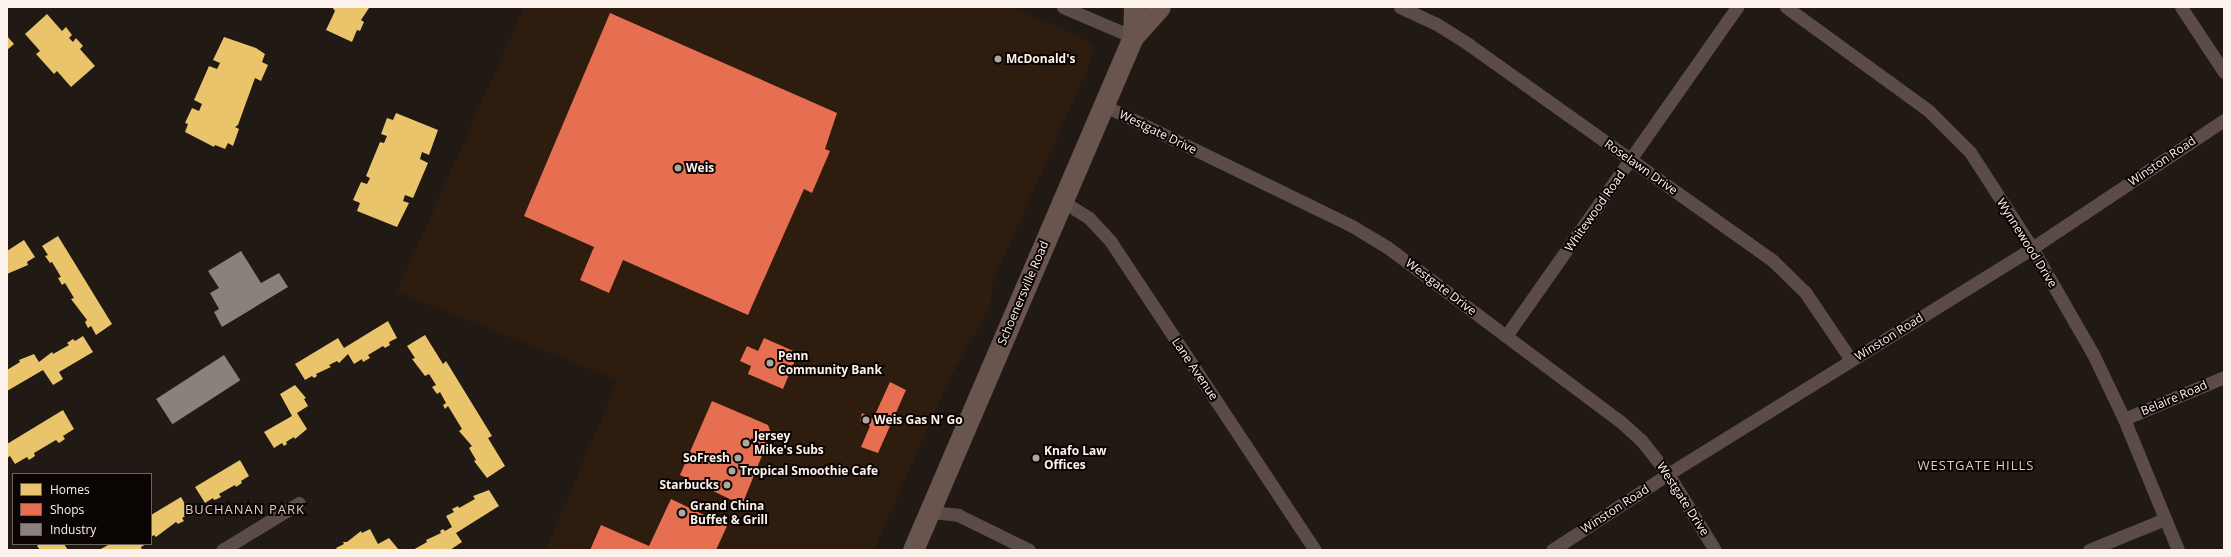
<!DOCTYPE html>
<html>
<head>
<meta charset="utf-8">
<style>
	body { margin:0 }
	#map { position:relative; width:2231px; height:557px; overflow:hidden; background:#201914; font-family:"Open Sans",sans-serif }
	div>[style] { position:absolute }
	.built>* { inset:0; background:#2e1c0f }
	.homes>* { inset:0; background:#e9c46a }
	.shops>* { inset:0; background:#e76f51 }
	.industry>* { inset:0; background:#8a817c; transform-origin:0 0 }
	.street>* { height:13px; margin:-6.5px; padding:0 6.5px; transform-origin:6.5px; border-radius:6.5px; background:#5c4c47 }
	.primary>* { height:21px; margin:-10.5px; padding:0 10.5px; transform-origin:10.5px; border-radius:10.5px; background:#6a554e }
	.dots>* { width:11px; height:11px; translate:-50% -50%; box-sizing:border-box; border:2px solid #0a0503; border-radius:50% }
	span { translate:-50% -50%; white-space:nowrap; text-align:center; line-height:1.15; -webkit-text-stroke:4px #0a0503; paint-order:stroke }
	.poi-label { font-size:12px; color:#fdf2eb; font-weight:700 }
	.left { translate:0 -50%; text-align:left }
	.right { translate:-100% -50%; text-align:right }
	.street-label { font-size:12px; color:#fdf2eb }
	.neighbourhood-label { font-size:13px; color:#e0ccbe; letter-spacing:1px }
	.frame { position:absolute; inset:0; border:8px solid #fdf2eb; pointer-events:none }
	.legend { position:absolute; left:12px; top:473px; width:140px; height:72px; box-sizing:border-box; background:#0a0503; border:1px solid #6b6460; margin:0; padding:5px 7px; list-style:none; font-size:12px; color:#fdf2eb }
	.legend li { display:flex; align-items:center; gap:8px; height:20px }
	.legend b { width:20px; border:1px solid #6b6460 }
</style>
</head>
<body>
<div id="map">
	<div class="built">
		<i style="clip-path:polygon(524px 7px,1015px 7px,1090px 42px,1094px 49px,1087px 70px,993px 282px,991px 303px,962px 358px,950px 377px,874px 550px,546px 550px,618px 380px,397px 292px)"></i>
	</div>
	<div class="homes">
		<i style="clip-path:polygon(332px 7px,369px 8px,361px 20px,364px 22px,360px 31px,357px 30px,352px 42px,326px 30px,335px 11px)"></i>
		<i style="clip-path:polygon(47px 14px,62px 31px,66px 27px,72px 35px,69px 38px,73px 42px,76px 38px,83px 46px,80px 49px,95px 66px,71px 87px,57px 71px,54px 74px,36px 54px,40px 51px,25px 34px)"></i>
		<i style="clip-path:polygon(7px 36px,14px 44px,7px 50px)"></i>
		<i style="clip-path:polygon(224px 37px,256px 48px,265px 54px,262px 62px,268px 65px,261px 81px,255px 78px,238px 125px,235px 127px,239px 129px,233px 146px,228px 143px,225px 149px,215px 145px,214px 147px,185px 132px,188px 124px,185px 123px,192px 108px,199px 111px,202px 104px,194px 100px,209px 66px,217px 69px,220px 63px,213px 60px)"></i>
		<i style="clip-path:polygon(396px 113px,438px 130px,429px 155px,422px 152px,420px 159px,428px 163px,413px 198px,405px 195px,403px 201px,409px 203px,397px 227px,357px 211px,360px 203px,353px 200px,361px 182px,367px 184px,370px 178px,366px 176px,380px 142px,384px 143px,387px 136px,381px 134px,387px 118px,393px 120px)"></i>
		<i style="clip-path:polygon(58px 236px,112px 324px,96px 335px,91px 326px,88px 328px,85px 322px,87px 320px,71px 299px,74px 298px,65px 283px,62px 285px,58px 278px,61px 277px,52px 262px,50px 263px,45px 256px,48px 255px,42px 246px)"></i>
		<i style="clip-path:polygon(24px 240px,35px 257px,27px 262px,28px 265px,7px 274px,7px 251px)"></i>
		<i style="clip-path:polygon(388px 321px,397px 338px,389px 342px,390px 345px,385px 348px,383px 346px,368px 355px,370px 358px,363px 362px,362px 359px,354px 364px,348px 354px,339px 363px,337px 361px,329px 365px,331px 367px,316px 374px,317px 376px,314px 378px,312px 376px,305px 380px,295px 364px,338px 338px,344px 348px)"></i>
		<i style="clip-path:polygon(425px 335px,443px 364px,446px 361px,492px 436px,488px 438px,505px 466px,487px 478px,474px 461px,476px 460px,469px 448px,472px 446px,459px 431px,462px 429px,448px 406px,445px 409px,443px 405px,446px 403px,440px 392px,437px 394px,432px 387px,436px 385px,429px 374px,425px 376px,412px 359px,415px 358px,407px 346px)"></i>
		<i style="clip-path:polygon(83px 336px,93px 352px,59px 372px,63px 379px,53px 385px,43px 370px,7px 391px,7px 370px,20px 362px,19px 360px,34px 354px,39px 362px,52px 352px,53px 354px,69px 345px,67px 343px,73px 339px,75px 341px)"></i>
		<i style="clip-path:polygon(295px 385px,306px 398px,304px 399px,308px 406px,297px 413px,307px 429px,295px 439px,294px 437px,286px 442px,287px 444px,284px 446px,282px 443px,274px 448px,264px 432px,292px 416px,280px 394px)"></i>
		<i style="clip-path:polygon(63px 410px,74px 429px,63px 436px,65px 439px,59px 443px,56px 440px,34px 453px,35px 456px,29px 460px,27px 457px,15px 464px,10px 456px,7px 458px,7px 444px)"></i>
		<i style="clip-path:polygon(240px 460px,249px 476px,241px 481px,242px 483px,236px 487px,235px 485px,219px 494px,221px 497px,217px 499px,214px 500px,213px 498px,205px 503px,195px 487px)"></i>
		<i style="clip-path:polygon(489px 490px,499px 506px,456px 533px,462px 542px,450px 550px,413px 550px,427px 542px,426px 540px,441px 533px,440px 531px,443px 529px,445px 531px,452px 527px,446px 516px,454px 512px,452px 509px,458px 506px,459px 508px,475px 499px,473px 496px)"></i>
		<i style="clip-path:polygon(181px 497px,190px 513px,182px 518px,184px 521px,178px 524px,176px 522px,156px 537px,154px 535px,151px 537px,151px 515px)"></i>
		<i style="clip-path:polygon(370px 529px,378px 544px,389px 538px,399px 550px,338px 550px,336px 548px,344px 544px,343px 542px,347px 542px,361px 531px,362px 533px)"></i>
		<i style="clip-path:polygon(40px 544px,64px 544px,68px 550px,40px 550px,37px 546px)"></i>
		<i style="clip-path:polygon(110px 544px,146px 544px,141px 547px,142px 550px,99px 550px)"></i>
	</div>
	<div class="shops">
		<i style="clip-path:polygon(610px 13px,837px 113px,825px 149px,830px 151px,812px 193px,804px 189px,748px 315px,623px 260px,609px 293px,580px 280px,594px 247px,524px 216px)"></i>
		<i style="clip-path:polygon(764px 338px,798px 353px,783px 389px,748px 374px,751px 366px,740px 361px,747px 346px,758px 351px)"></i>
		<i style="clip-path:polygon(890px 382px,906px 390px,878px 453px,861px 447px,870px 426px,860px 421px,862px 413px,873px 419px)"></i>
		<i style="clip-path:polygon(712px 401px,768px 425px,771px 433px,742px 505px,680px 475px)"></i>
		<i style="clip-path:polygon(671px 499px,727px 526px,716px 550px,590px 550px,601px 525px,649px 546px)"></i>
	</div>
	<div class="industry">
		<i style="clip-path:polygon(241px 251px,261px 283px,279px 273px,288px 287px,222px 327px,214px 312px,219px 309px,210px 293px,219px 288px,208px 271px)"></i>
		<i style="left:224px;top:355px;width:30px;height:81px;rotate:57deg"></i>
	</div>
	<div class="street">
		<i style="left:1063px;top:7px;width:76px;rotate:23.2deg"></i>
		<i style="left:1400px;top:7px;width:38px;rotate:25deg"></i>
		<i style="left:1435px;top:23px;width:39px;rotate:32deg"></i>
		<i style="left:1468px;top:44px;width:374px;rotate:35.4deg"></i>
		<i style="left:1773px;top:261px;width:45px;rotate:44.1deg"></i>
		<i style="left:1805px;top:292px;width:82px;rotate:55.9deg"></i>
		<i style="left:1786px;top:7px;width:177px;rotate:36deg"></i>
		<i style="left:1929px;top:111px;width:58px;rotate:45deg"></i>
		<i style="left:1970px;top:152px;width:114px;rotate:57.1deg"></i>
		<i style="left:2032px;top:248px;width:122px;rotate:60.1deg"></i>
		<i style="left:2093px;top:354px;width:72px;rotate:64.5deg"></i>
		<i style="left:2124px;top:419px;width:142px;rotate:67.6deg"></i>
		<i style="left:2181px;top:7px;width:78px;rotate:56.5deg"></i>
		<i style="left:1103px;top:105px;width:277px;rotate:25.9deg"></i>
		<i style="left:1352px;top:226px;width:41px;rotate:31deg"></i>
		<i style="left:1387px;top:247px;width:292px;rotate:36.8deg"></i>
		<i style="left:1621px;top:422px;width:27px;rotate:42deg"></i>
		<i style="left:1641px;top:440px;width:43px;rotate:51.5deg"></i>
		<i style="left:1668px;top:474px;width:89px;rotate:58.3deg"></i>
		<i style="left:1062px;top:201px;width:32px;rotate:32deg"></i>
		<i style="left:1089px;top:218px;width:33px;rotate:47deg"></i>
		<i style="left:1111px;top:242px;width:369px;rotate:56.5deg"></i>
		<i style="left:1506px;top:336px;width:402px;rotate:-54.9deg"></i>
		<i style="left:2124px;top:419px;width:108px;rotate:-22.8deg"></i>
		<i style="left:931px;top:512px;width:27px;rotate:6deg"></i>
		<i style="left:958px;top:515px;width:79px;rotate:26.2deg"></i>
		<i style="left:222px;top:550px;width:90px;rotate:-31.4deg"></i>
		<i style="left:1552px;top:550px;width:139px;rotate:-33.2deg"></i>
		<i style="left:1668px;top:474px;width:428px;rotate:-31.8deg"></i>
		<i style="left:2032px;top:248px;width:231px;rotate:-33.7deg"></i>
		<i style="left:2089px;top:550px;width:82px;rotate:-22.2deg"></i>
	</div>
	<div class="primary">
		<i style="left:1133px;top:37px;width:30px;rotate:-88deg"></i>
		<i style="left:913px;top:550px;width:558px;rotate:-66.79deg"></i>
		<i style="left:1133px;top:37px;width:40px;rotate:-48deg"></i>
	</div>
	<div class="dots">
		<i style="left:998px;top:59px;background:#b0a6a0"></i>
		<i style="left:678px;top:168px;background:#b0a6a0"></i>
		<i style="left:770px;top:363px;background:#b0a6a0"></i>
		<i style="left:866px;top:420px;background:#b0a6a0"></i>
		<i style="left:746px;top:443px;background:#b0a6a0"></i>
		<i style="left:738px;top:458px;background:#b0a6a0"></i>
		<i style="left:1036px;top:458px;background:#b0a6a0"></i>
		<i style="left:732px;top:471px;background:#b0a6a0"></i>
		<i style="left:727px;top:485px;background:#b0a6a0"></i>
		<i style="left:682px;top:513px;background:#b0a6a0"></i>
	</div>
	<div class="poi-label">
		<span class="left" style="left:1006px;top:59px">McDonald's</span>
		<span class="left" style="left:686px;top:168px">Weis</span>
		<span class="left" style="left:778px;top:363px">Penn<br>Community Bank</span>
		<span class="left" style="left:874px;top:420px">Weis Gas N' Go</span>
		<span class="left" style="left:754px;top:443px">Jersey<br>Mike's Subs</span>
		<span class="left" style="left:1044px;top:458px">Knafo Law<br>Offices</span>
		<span class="right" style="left:730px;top:458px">SoFresh</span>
		<span class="left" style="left:740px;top:471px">Tropical Smoothie Cafe</span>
		<span class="right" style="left:719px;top:485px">Starbucks</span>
		<span class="left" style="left:690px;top:513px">Grand China<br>Buffet &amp; Grill</span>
	</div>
	<div class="street-label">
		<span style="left:1158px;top:132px;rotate:26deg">Westgate Drive</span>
		<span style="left:2162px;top:161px;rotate:-34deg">Winston Road</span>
		<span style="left:1641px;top:167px;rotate:35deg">Roselawn Drive</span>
		<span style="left:1595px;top:211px;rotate:-55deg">Whitewood Road</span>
		<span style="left:2027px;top:243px;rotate:58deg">Wynnewood Drive</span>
		<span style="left:1441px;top:287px;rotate:37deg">Westgate Drive</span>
		<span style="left:1023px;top:293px;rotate:-67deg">Schoenersville Road</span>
		<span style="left:1889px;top:337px;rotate:-32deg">Winston Road</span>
		<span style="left:1195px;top:369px;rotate:56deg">Lane Avenue</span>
		<span style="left:2174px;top:398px;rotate:-23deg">Belaire Road</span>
		<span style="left:1683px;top:499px;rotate:57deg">Westgate Drive</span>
		<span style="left:1615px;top:509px;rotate:-33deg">Winston Road</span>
	</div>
	<div class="neighbourhood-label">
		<span style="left:1976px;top:465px">WESTGATE HILLS</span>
		<span style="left:245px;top:509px">BUCHANAN PARK</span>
	</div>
	<div class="frame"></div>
	<ul class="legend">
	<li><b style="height:11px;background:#e9c46a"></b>Homes</li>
	<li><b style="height:11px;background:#e76f51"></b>Shops</li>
	<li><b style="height:11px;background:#8a817c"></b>Industry</li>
	</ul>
</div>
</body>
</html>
